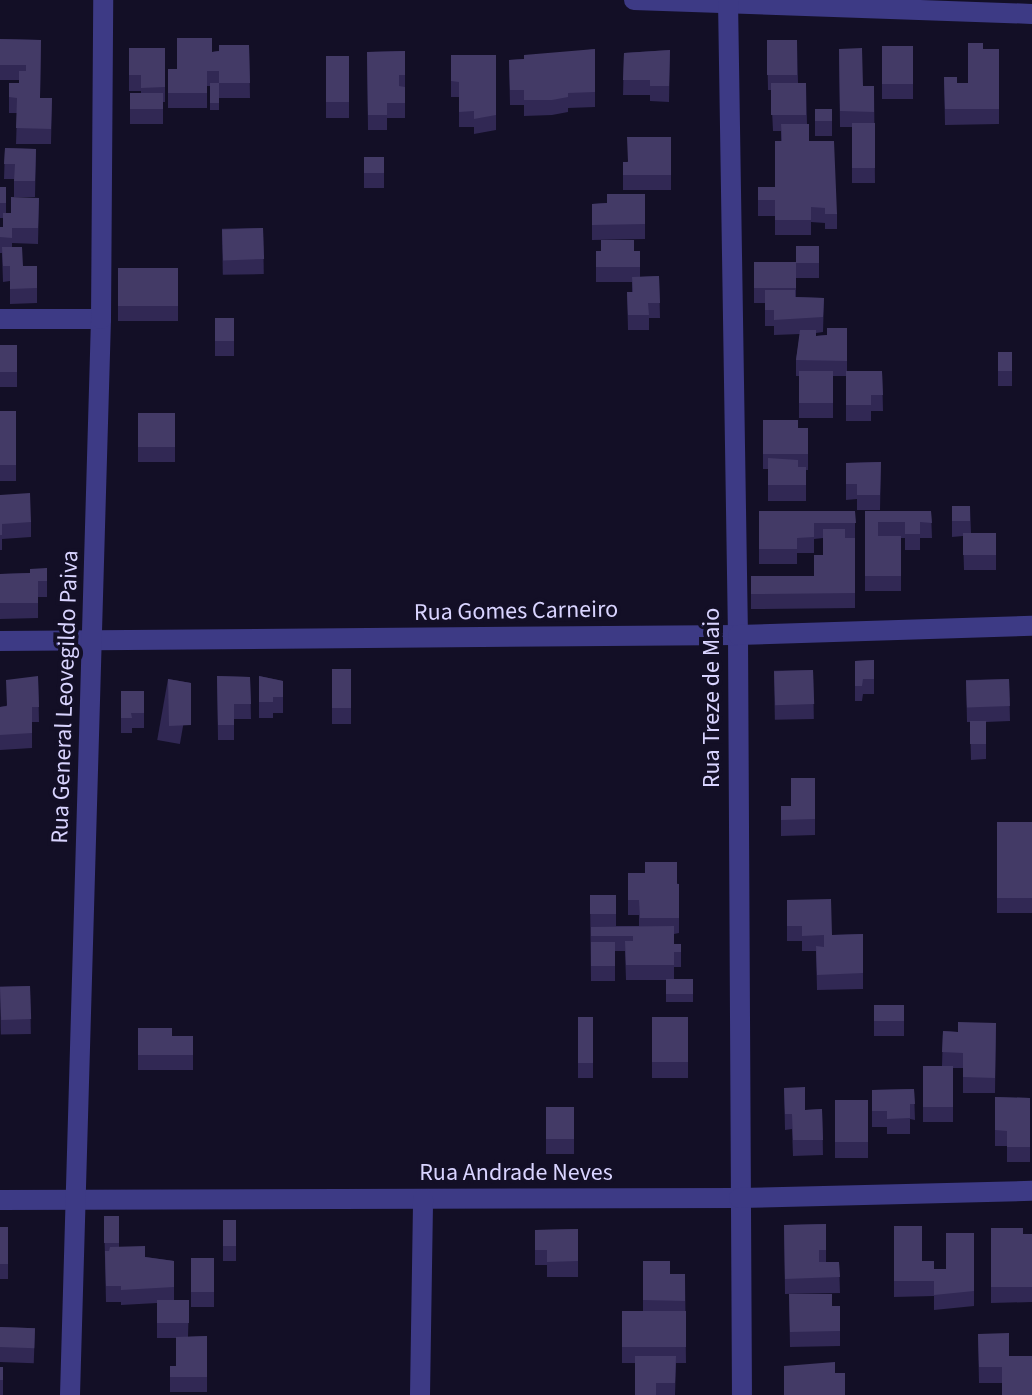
<!DOCTYPE html>
<html>
<head>
<meta charset="utf-8">
<style>
	body { margin:0 }
	#map { position:relative; width:1032px; height:1395px; overflow:hidden; background:#130f26; font-family:"Source Sans 3",sans-serif }
	div>[style] { position:absolute }
	.minor>* { height:20px; margin:-10px; padding:0 10px; transform-origin:10px; border-radius:10px; background:#3d3a85 }
	.wall>* { inset:0; background:#312854; transform-origin:0 0 }
	.building>* { inset:0; background:#433a66; transform-origin:0 0 }
	span { translate:-50% -50%; white-space:nowrap; text-align:center; line-height:1.15; -webkit-text-stroke:8px #130f26; paint-order:stroke }
	.street-label { font-size:24px; color:#d9d4ff }
</style>
</head>
<body>
<div id="map">
	<div class="minor">
		<i style="left:634px;top:0;width:398px;rotate:2deg"></i>
		<i style="left:728px;top:0;width:635px;rotate:89.1deg"></i>
		<i style="left:738px;top:635px;width:760px;rotate:89.7deg"></i>
		<i style="left:0;top:319px;width:101px"></i>
		<i style="left:0;top:641px;width:738px;rotate:-0.47deg"></i>
		<i style="left:738px;top:635px;width:294px;rotate:-1.8deg"></i>
		<i style="left:0;top:1200px;width:739px;rotate:-0.16deg"></i>
		<i style="left:739px;top:1198px;width:293px;rotate:-1.4deg"></i>
		<i style="left:70px;top:1395px;width:1076px;rotate:-88.35deg"></i>
		<i style="left:101px;top:319px;width:319px;rotate:-89.6deg"></i>
		<i style="left:420px;top:1395px;width:196px;rotate:-89.1deg"></i>
	</div>
	<div class="wall">
		<i style="clip-path:polygon(0 39px,41px 40px,40px 98px,52px 98px,51px 144px,16px 144px,17px 113px,9px 113px,9px 83px,19px 83px,19px 80px,0 80px)"></i>
		<i style="clip-path:polygon(767px 40px,797px 40px,798px 83px,806px 83px,807px 124px,809px 141px,837px 214px,837px 229px,825px 229px,825px 223px,811px 222px,811px 235px,775px 235px,775px 216px,758px 216px,758px 187px,775px 187px,781px 141px,781px 131px,773px 131px,771px 90px,768px 90px)"></i>
		<i style="clip-path:polygon(249px 45px,250px 98px,219px 98px,219px 86px,219px 110px,210px 110px,210px 86px,207px 86px,207px 108px,168px 108px,168px 69px,177px 69px,212px 52px,219px 51px)"></i>
		<i style="left:882px;top:46px;width:31px;height:53px"></i>
		<i style="clip-path:polygon(129px 48px,165px 48px,165px 102px,163px 102px,163px 124px,130px 124px,130px 93px,141px 93px,141px 91px,129px 91px)"></i>
		<i style="clip-path:polygon(595px 49px,595px 107px,568px 108px,568px 112px,552px 115px,524px 116px,524px 105px,510px 105px,509px 60px,524px 59px)"></i>
		<i style="clip-path:polygon(839px 49px,863px 86px,874px 86px,875px 183px,852px 183px,852px 127px,840px 127px)"></i>
		<i style="clip-path:polygon(983px 49px,999px 49px,999px 124px,945px 125px,944px 77px,957px 83px,968px 83px)"></i>
		<i style="clip-path:polygon(670px 50px,669px 102px,650px 101px,650px 95px,623px 95px,624px 53px)"></i>
		<i style="clip-path:polygon(405px 51px,405px 118px,387px 118px,387px 130px,368px 130px,367px 52px)"></i>
		<i style="clip-path:polygon(451px 55px,496px 55px,496px 130px,474px 134px,474px 127px,459px 127px,459px 97px,451px 97px)"></i>
		<i style="left:326px;top:56px;width:23px;height:62px"></i>
		<i style="left:815px;top:109px;width:17px;height:27px"></i>
		<i style="clip-path:polygon(671px 137px,671px 190px,623px 190px,623px 162px,627px 162px)"></i>
		<i style="clip-path:polygon(5px 148px,36px 149px,35px 197px,14px 197px,14px 179px,4px 179px)"></i>
		<i style="left:364px;top:157px;width:20px;height:31px"></i>
		<i style="clip-path:polygon(0 187px,6px 187px,6px 213px,11px 213px,39px 198px,38px 244px,12px 243px,12px 247px,23px 266px,37px 266px,37px 303px,10px 304px,10px 281px,3px 282px,2px 253px,0 253px,0 227px,3px 227px,3px 218px,0 218px)"></i>
		<i style="clip-path:polygon(645px 194px,645px 239px,592px 240px,592px 204px,607px 203px)"></i>
		<i style="left:263px;top:228px;width:46px;height:41px;rotate:89deg"></i>
		<i style="clip-path:polygon(819px 246px,819px 278px,796px 278px,796px 297px,824px 298px,823px 332px,816px 333px,816px 336px,827px 335px,847px 328px,847px 371px,882px 371px,883px 411px,871px 411px,871px 421px,846px 421px,846px 376px,833px 376px,833px 418px,799px 418px,799px 376px,796px 376px,796px 360px,800px 334px,774px 335px,774px 326px,765px 326px,765px 303px,754px 303px,754px 262px,796px 262px)"></i>
		<i style="clip-path:polygon(596px 251px,640px 251px,640px 277px,659px 276px,660px 318px,649px 318px,649px 330px,628px 330px,627px 292px,632px 292px,632px 282px,596px 282px)"></i>
		<i style="left:118px;top:268px;width:60px;height:53px"></i>
		<i style="left:215px;top:318px;width:19px;height:38px"></i>
		<i style="left:0;top:345px;width:17px;height:42px"></i>
		<i style="left:998px;top:352px;width:14px;height:34px"></i>
		<i style="left:0;top:411px;width:16px;height:70px"></i>
		<i style="left:138px;top:413px;width:37px;height:49px"></i>
		<i style="clip-path:polygon(763px 420px,798px 428px,808px 428px,808px 470px,806px 470px,806px 501px,768px 501px,768px 469px,763px 469px)"></i>
		<i style="clip-path:polygon(881px 462px,880px 510px,857px 510px,857px 499px,846px 500px,846px 463px)"></i>
		<i style="clip-path:polygon(0 495px,31px 522px,31px 537px,2px 539px,2px 550px,0 550px)"></i>
		<i style="clip-path:polygon(952px 506px,970px 506px,971px 533px,996px 533px,996px 570px,964px 570px,963px 536px,952px 537px)"></i>
		<i style="clip-path:polygon(759px 511px,855px 511px,855px 608px,751px 609px,751px 576px,814px 576px,823px 555px,823px 538px,814px 539px,814px 553px,797px 553px,797px 564px,759px 564px)"></i>
		<i style="clip-path:polygon(865px 511px,931px 511px,932px 538px,920px 538px,920px 550px,905px 550px,905px 538px,901px 538px,901px 591px,865px 591px)"></i>
		<i style="clip-path:polygon(47px 568px,47px 597px,38px 597px,38px 618px,0 619px,0 574px,30px 573px)"></i>
		<i style="clip-path:polygon(874px 660px,874px 694px,863px 694px,862px 701px,855px 701px,855px 661px)"></i>
		<i style="left:332px;top:669px;width:19px;height:55px"></i>
		<i style="left:813px;top:670px;width:49px;height:39px;rotate:89deg"></i>
		<i style="clip-path:polygon(38px 676px,39px 722px,32px 722px,32px 748px,0 750px,0 707px,6px 706px)"></i>
		<i style="clip-path:polygon(217px 676px,250px 677px,251px 719px,234px 719px,234px 740px,218px 740px)"></i>
		<i style="clip-path:polygon(259px 676px,283px 681px,283px 713px,273px 713px,273px 718px,259px 718px)"></i>
		<i style="left:168px;top:679px;width:23px;height:62px;rotate:10deg"></i>
		<i style="clip-path:polygon(1009px 679px,1010px 721px,986px 722px,986px 759px,971px 760px,970px 722px,967px 722px,966px 680px)"></i>
		<i style="clip-path:polygon(121px 691px,144px 691px,144px 728px,132px 728px,132px 733px,121px 733px)"></i>
		<i style="clip-path:polygon(815px 778px,815px 835px,781px 836px,781px 806px,791px 806px)"></i>
		<i style="left:997px;top:822px;width:35px;height:91px"></i>
		<i style="clip-path:polygon(628px 873px,679px 884px,679px 933px,674px 934px,674px 944px,681px 944px,681px 967px,674px 967px,674px 979px,693px 979px,693px 1002px,666px 1002px,666px 980px,626px 980px,625px 951px,615px 951px,615px 981px,591px 981px,590px 895px,616px 895px,616px 926px,639px 926px,639px 915px,628px 915px)"></i>
		<i style="clip-path:polygon(787px 900px,832px 935px,863px 934px,863px 989px,817px 990px,816px 951px,802px 951px,802px 941px,787px 941px)"></i>
		<i style="left:30px;top:986px;width:48px;height:30px;rotate:89deg"></i>
		<i style="left:904px;top:1005px;width:31px;height:30px;rotate:90deg"></i>
		<i style="left:578px;top:1017px;width:15px;height:61px"></i>
		<i style="left:652px;top:1017px;width:36px;height:61px"></i>
		<i style="clip-path:polygon(996px 1023px,995px 1093px,963px 1093px,963px 1068px,953px 1068px,953px 1122px,923px 1122px,923px 1066px,942px 1066px,943px 1031px,958px 1032px)"></i>
		<i style="clip-path:polygon(138px 1028px,172px 1036px,193px 1036px,193px 1070px,138px 1070px)"></i>
		<i style="clip-path:polygon(784px 1088px,805px 1110px,822px 1109px,823px 1155px,793px 1156px,792px 1129px,785px 1130px)"></i>
		<i style="clip-path:polygon(914px 1089px,915px 1120px,910px 1119px,910px 1134px,887px 1134px,887px 1127px,872px 1127px,872px 1090px)"></i>
		<i style="clip-path:polygon(995px 1097px,1030px 1098px,1030px 1162px,1007px 1162px,1007px 1146px,995px 1146px)"></i>
		<i style="left:868px;top:1100px;width:58px;height:33px;rotate:90deg"></i>
		<i style="left:546px;top:1107px;width:28px;height:47px"></i>
		<i style="clip-path:polygon(104px 1216px,119px 1216px,119px 1247px,145px 1257px,174px 1261px,174px 1300px,189px 1300px,188px 1337px,207px 1336px,207px 1392px,170px 1392px,170px 1366px,176px 1366px,176px 1338px,157px 1338px,157px 1303px,121px 1305px,121px 1302px,106px 1302px)"></i>
		<i style="left:223px;top:1220px;width:13px;height:41px"></i>
		<i style="clip-path:polygon(826px 1224px,826px 1262px,839px 1262px,840px 1293px,785px 1294px,784px 1225px)"></i>
		<i style="clip-path:polygon(894px 1226px,922px 1261px,934px 1269px,946px 1269px,974px 1233px,974px 1306px,934px 1310px,934px 1296px,894px 1297px)"></i>
		<i style="left:0;top:1227px;width:8px;height:52px"></i>
		<i style="clip-path:polygon(991px 1228px,1023px 1234px,1032px 1234px,1032px 1302px,991px 1303px)"></i>
		<i style="clip-path:polygon(578px 1229px,578px 1277px,547px 1277px,547px 1265px,535px 1265px,535px 1230px)"></i>
		<i style="left:191px;top:1258px;width:23px;height:49px"></i>
		<i style="clip-path:polygon(643px 1261px,670px 1274px,685px 1274px,686px 1363px,676px 1363px,675px 1395px,635px 1395px,635px 1363px,622px 1363px,622px 1311px,643px 1311px)"></i>
		<i style="clip-path:polygon(789px 1294px,832px 1306px,840px 1306px,840px 1346px,790px 1347px)"></i>
		<i style="left:0;top:1327px;width:35px;height:35px;rotate:2deg"></i>
		<i style="clip-path:polygon(978px 1334px,1009px 1356px,1002px 1383px,979px 1383px)"></i>
		<i style="left:0;top:1367px;width:3px;height:28px"></i>
	</div>
	<div class="building">
		<i style="clip-path:polygon(177px 38px,212px 38px,212px 52px,219px 51px,219px 45px,249px 45px,250px 83px,219px 83px,219px 71px,207px 71px,207px 93px,168px 93px,168px 69px,177px 69px)"></i>
		<i style="clip-path:polygon(0 39px,41px 40px,40px 98px,52px 98px,51px 129px,16px 128px,17px 98px,9px 97px,9px 83px,19px 83px,19px 71px,26px 71px,26px 65px,0 65px)"></i>
		<i style="left:767px;top:40px;width:30px;height:35px"></i>
		<i style="clip-path:polygon(968px 43px,983px 43px,983px 49px,999px 49px,999px 109px,945px 109px,944px 77px,957px 77px,957px 83px,968px 83px)"></i>
		<i style="left:882px;top:46px;width:31px;height:38px"></i>
		<i style="clip-path:polygon(129px 48px,165px 48px,165px 87px,141px 88px,141px 75px,129px 75px)"></i>
		<i style="clip-path:polygon(862px 48px,863px 86px,874px 86px,874px 112px,840px 111px,839px 49px)"></i>
		<i style="clip-path:polygon(595px 49px,595px 92px,568px 93px,568px 97px,552px 100px,524px 100px,524px 90px,510px 90px,509px 60px,524px 59px,524px 55px)"></i>
		<i style="clip-path:polygon(670px 50px,669px 86px,650px 86px,650px 80px,623px 80px,624px 53px)"></i>
		<i style="clip-path:polygon(405px 51px,405px 75px,399px 75px,399px 86px,405px 87px,405px 103px,387px 103px,387px 115px,368px 115px,367px 52px)"></i>
		<i style="clip-path:polygon(451px 55px,496px 55px,496px 115px,474px 119px,474px 111px,459px 112px,459px 82px,451px 81px)"></i>
		<i style="left:326px;top:56px;width:23px;height:46px"></i>
		<i style="left:219px;top:83px;width:20px;height:9px;rotate:90deg"></i>
		<i style="left:771px;top:83px;width:35px;height:32px"></i>
		<i style="left:130px;top:93px;width:33px;height:16px"></i>
		<i style="left:815px;top:109px;width:17px;height:12px"></i>
		<i style="left:852px;top:123px;width:23px;height:45px"></i>
		<i style="clip-path:polygon(781px 124px,809px 124px,809px 141px,834px 141px,837px 214px,825px 214px,825px 208px,811px 207px,811px 220px,775px 220px,775px 200px,758px 200px,758px 187px,775px 187px,775px 141px,782px 141px)"></i>
		<i style="clip-path:polygon(627px 137px,671px 137px,671px 175px,623px 175px,623px 162px,628px 162px)"></i>
		<i style="clip-path:polygon(5px 148px,36px 149px,35px 181px,14px 181px,15px 164px,4px 164px)"></i>
		<i style="left:364px;top:157px;width:20px;height:16px"></i>
		<i style="left:0;top:187px;width:6px;height:16px"></i>
		<i style="clip-path:polygon(607px 194px,645px 194px,645px 224px,592px 225px,592px 204px,607px 203px)"></i>
		<i style="clip-path:polygon(11px 197px,39px 198px,38px 228px,12px 228px,12px 238px,0 237px,0 227px,3px 227px,3px 213px,11px 213px)"></i>
		<i style="left:263px;top:228px;width:31px;height:41px;rotate:88deg"></i>
		<i style="clip-path:polygon(601px 240px,634px 240px,634px 251px,640px 251px,640px 267px,596px 267px,596px 251px,601px 251px)"></i>
		<i style="clip-path:polygon(796px 246px,819px 246px,819px 263px,796px 263px,796px 288px,754px 288px,754px 262px,796px 262px)"></i>
		<i style="clip-path:polygon(2px 247px,22px 247px,23px 266px,37px 266px,37px 288px,10px 289px,10px 266px,3px 266px)"></i>
		<i style="left:118px;top:268px;width:60px;height:38px"></i>
		<i style="clip-path:polygon(659px 276px,660px 303px,648px 303px,649px 315px,628px 315px,627px 292px,633px 292px,632px 277px)"></i>
		<i style="clip-path:polygon(765px 290px,795px 290px,795px 297px,824px 298px,823px 317px,774px 320px,774px 310px,765px 310px)"></i>
		<i style="left:215px;top:318px;width:19px;height:23px"></i>
		<i style="clip-path:polygon(827px 328px,847px 328px,847px 361px,796px 360px,800px 330px,816px 330px,816px 336px,827px 335px)"></i>
		<i style="left:0;top:345px;width:17px;height:27px"></i>
		<i style="left:998px;top:352px;width:14px;height:19px"></i>
		<i style="left:799px;top:371px;width:34px;height:32px"></i>
		<i style="clip-path:polygon(846px 371px,882px 371px,883px 395px,871px 395px,871px 405px,846px 405px)"></i>
		<i style="left:0;top:411px;width:16px;height:54px"></i>
		<i style="left:138px;top:413px;width:37px;height:34px"></i>
		<i style="clip-path:polygon(763px 420px,798px 420px,798px 428px,808px 428px,808px 454px,763px 454px)"></i>
		<i style="clip-path:polygon(768px 458px,798px 460px,798px 467px,806px 467px,806px 485px,768px 485px)"></i>
		<i style="clip-path:polygon(881px 462px,880px 495px,857px 495px,857px 484px,846px 484px,846px 463px)"></i>
		<i style="clip-path:polygon(30px 493px,31px 522px,2px 524px,2px 535px,0 535px,0 495px)"></i>
		<i style="left:952px;top:506px;width:18px;height:15px"></i>
		<i style="clip-path:polygon(759px 511px,855px 511px,856px 523px,814px 523px,814px 537px,797px 538px,797px 549px,759px 549px)"></i>
		<i style="clip-path:polygon(865px 511px,931px 511px,932px 523px,920px 522px,920px 534px,905px 534px,905px 522px,878px 522px,878px 536px,901px 536px,901px 576px,865px 576px)"></i>
		<i style="clip-path:polygon(823px 529px,845px 529px,845px 538px,855px 538px,855px 593px,751px 594px,751px 576px,814px 576px,814px 555px,823px 555px)"></i>
		<i style="left:963px;top:533px;width:33px;height:22px"></i>
		<i style="clip-path:polygon(47px 568px,47px 581px,38px 581px,38px 603px,0 603px,0 574px,30px 573px,30px 569px)"></i>
		<i style="clip-path:polygon(874px 660px,874px 679px,863px 679px,862px 686px,855px 686px,855px 661px)"></i>
		<i style="left:332px;top:669px;width:19px;height:39px"></i>
		<i style="left:813px;top:670px;width:34px;height:39px;rotate:88deg"></i>
		<i style="clip-path:polygon(38px 676px,39px 707px,32px 707px,32px 733px,0 735px,0 707px,7px 706px,6px 680px)"></i>
		<i style="clip-path:polygon(217px 676px,250px 677px,251px 704px,234px 704px,234px 725px,218px 725px)"></i>
		<i style="clip-path:polygon(259px 676px,283px 681px,283px 697px,273px 697px,273px 702px,259px 702px)"></i>
		<i style="clip-path:polygon(168px 679px,191px 683px,191px 725px,169px 726px)"></i>
		<i style="left:1009px;top:679px;width:27px;height:43px;rotate:88deg"></i>
		<i style="clip-path:polygon(121px 691px,144px 691px,144px 713px,131px 713px,132px 718px,121px 718px)"></i>
		<i style="left:970px;top:721px;width:16px;height:23px"></i>
		<i style="clip-path:polygon(791px 778px,815px 778px,815px 819px,781px 820px,781px 806px,791px 806px)"></i>
		<i style="left:997px;top:822px;width:35px;height:76px"></i>
		<i style="left:645px;top:862px;width:32px;height:22px"></i>
		<i style="clip-path:polygon(628px 873px,645px 873px,645px 884px,679px 884px,679px 918px,640px 918px,639px 900px,628px 900px)"></i>
		<i style="left:590px;top:895px;width:26px;height:19px"></i>
		<i style="clip-path:polygon(831px 899px,832px 935px,863px 934px,863px 973px,817px 975px,816px 946px,824px 947px,824px 935px,802px 936px,802px 926px,787px 926px,787px 900px)"></i>
		<i style="clip-path:polygon(674px 926px,674px 944px,681px 944px,681px 952px,674px 952px,674px 965px,626px 965px,625px 941px,633px 941px,633px 936px,591px 936px,591px 927px)"></i>
		<i style="left:591px;top:942px;width:24px;height:24px"></i>
		<i style="left:666px;top:979px;width:27px;height:15px"></i>
		<i style="left:30px;top:986px;width:33px;height:30px;rotate:88deg"></i>
		<i style="left:904px;top:1005px;width:16px;height:30px;rotate:90deg"></i>
		<i style="left:578px;top:1017px;width:15px;height:46px"></i>
		<i style="left:652px;top:1017px;width:36px;height:45px"></i>
		<i style="clip-path:polygon(958px 1022px,996px 1023px,995px 1078px,963px 1077px,963px 1053px,942px 1052px,943px 1031px,958px 1032px)"></i>
		<i style="clip-path:polygon(138px 1028px,172px 1028px,172px 1036px,193px 1036px,193px 1055px,138px 1055px)"></i>
		<i style="left:923px;top:1066px;width:30px;height:41px"></i>
		<i style="clip-path:polygon(805px 1087px,805px 1110px,822px 1109px,823px 1140px,793px 1140px,792px 1114px,785px 1114px,784px 1088px)"></i>
		<i style="clip-path:polygon(914px 1089px,915px 1104px,910px 1104px,910px 1118px,887px 1119px,887px 1111px,872px 1111px,872px 1090px)"></i>
		<i style="clip-path:polygon(995px 1097px,1030px 1098px,1030px 1147px,1007px 1147px,1007px 1131px,995px 1130px)"></i>
		<i style="left:868px;top:1100px;width:42px;height:33px;rotate:90deg"></i>
		<i style="left:546px;top:1107px;width:28px;height:32px"></i>
		<i style="left:104px;top:1216px;width:15px;height:27px"></i>
		<i style="left:223px;top:1220px;width:13px;height:26px"></i>
		<i style="clip-path:polygon(826px 1224px,826px 1250px,819px 1250px,819px 1262px,839px 1262px,840px 1277px,785px 1279px,784px 1225px)"></i>
		<i style="clip-path:polygon(894px 1226px,922px 1226px,922px 1261px,934px 1261px,934px 1269px,946px 1269px,946px 1233px,974px 1233px,974px 1291px,934px 1295px,934px 1281px,894px 1281px)"></i>
		<i style="left:0;top:1227px;width:8px;height:37px"></i>
		<i style="clip-path:polygon(991px 1228px,1023px 1228px,1023px 1234px,1032px 1234px,1032px 1287px,991px 1287px)"></i>
		<i style="clip-path:polygon(578px 1229px,578px 1261px,547px 1262px,547px 1250px,535px 1250px,535px 1230px)"></i>
		<i style="clip-path:polygon(145px 1246px,145px 1257px,174px 1261px,174px 1287px,121px 1290px,121px 1286px,106px 1286px,105px 1251px,109px 1251px,110px 1247px)"></i>
		<i style="left:191px;top:1258px;width:23px;height:34px"></i>
		<i style="clip-path:polygon(643px 1261px,670px 1261px,670px 1274px,685px 1274px,685px 1301px,643px 1300px)"></i>
		<i style="clip-path:polygon(789px 1294px,832px 1294px,832px 1306px,840px 1306px,840px 1331px,790px 1332px)"></i>
		<i style="left:157px;top:1300px;width:32px;height:23px"></i>
		<i style="left:622px;top:1311px;width:64px;height:36px"></i>
		<i style="left:0;top:1327px;width:35px;height:20px;rotate:2deg"></i>
		<i style="clip-path:polygon(1009px 1333px,1009px 1356px,1032px 1356px,1032px 1395px,1002px 1395px,1002px 1367px,979px 1367px,978px 1334px)"></i>
		<i style="clip-path:polygon(207px 1336px,207px 1377px,170px 1377px,170px 1366px,176px 1366px,176px 1337px)"></i>
		<i style="clip-path:polygon(635px 1356px,676px 1356px,675px 1383px,656px 1383px,656px 1395px,635px 1395px)"></i>
		<i style="clip-path:polygon(835px 1362px,835px 1373px,845px 1373px,845px 1395px,784px 1395px,784px 1366px)"></i>
		<i style="left:0;top:1367px;width:3px;height:13px"></i>
	</div>
	<div class="street-label">
		<span style="left:516px;top:611px;rotate:-1deg">Rua Gomes Carneiro</span>
		<span style="left:65px;top:697px;rotate:-88deg">Rua General Leovegildo Paiva</span>
		<span style="left:712px;top:698px;rotate:-90deg">Rua Treze de Maio</span>
		<span style="left:516px;top:1173px">Rua Andrade Neves</span>
	</div>
</div>
</body>
</html>
